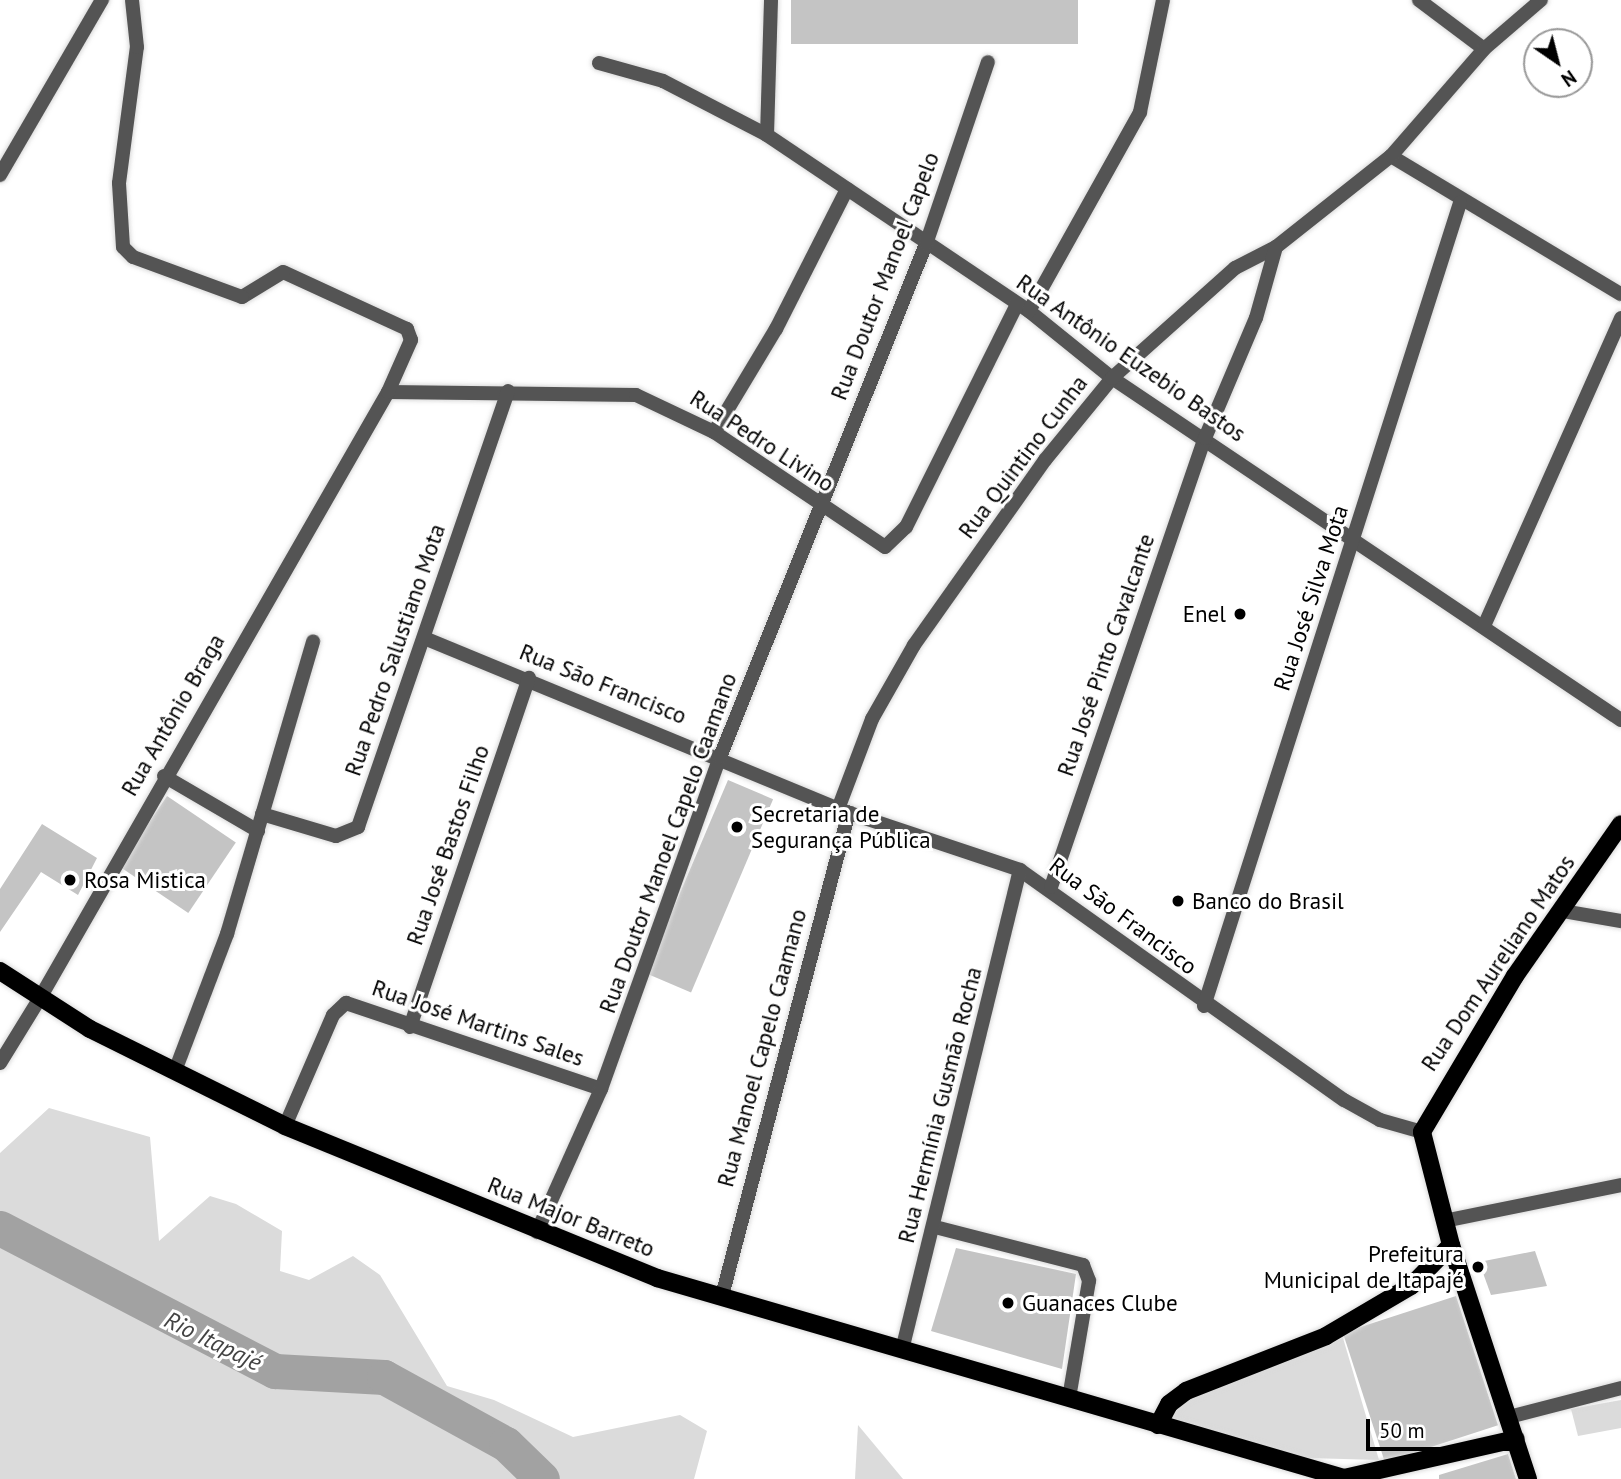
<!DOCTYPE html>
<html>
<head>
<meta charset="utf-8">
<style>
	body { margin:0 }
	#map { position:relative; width:1621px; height:1479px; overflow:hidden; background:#fff; font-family:"PT Sans",sans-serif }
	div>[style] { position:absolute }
	.green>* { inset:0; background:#dbdbdb }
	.river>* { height:35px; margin:-17.5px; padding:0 17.5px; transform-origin:17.5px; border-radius:17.5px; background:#a2a2a2 }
	.building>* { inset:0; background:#c4c4c4; transform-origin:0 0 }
	.roads { filter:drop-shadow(0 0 2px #dbdbdb) drop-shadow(0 0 2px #dbdbdb) }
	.minor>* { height:14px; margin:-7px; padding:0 7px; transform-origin:7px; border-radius:7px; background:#545454 }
	.tertiary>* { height:14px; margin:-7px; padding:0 7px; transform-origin:7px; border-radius:7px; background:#545454 }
	.primary>* { height:18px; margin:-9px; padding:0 9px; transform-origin:9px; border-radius:9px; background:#000 }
	.dots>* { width:19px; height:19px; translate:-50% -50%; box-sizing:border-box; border:4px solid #fff; border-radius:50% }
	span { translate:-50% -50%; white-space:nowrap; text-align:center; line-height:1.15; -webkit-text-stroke:6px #fff; paint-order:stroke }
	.street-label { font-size:23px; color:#000 }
	.poi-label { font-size:23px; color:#000 }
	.right { translate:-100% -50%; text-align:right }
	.left { translate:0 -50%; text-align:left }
	.water-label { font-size:24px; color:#434343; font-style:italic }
	.north { position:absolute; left:1523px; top:28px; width:70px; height:70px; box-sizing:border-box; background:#fff; border:2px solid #999; border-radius:50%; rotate:145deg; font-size:19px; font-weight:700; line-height:28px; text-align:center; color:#000 }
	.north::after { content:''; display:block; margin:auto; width:24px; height:32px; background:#000; clip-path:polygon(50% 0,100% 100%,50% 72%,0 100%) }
	.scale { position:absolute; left:1366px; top:1419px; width:145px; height:32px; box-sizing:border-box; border:4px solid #000; border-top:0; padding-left:9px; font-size:21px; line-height:24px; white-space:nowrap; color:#000; -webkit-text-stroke:5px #fff; paint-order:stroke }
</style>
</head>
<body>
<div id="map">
	<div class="green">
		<i style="clip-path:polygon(49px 1108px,150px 1137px,159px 1241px,210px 1196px,236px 1204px,282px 1231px,280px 1271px,309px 1280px,353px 1256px,380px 1275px,447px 1386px,494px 1400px,573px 1437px,680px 1415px,707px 1431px,694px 1479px,0 1479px,0 1153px)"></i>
		<i style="clip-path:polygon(1343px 1338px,1379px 1460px,1308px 1458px,1171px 1419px,1174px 1403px)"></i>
		<i style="clip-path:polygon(1621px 1400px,1621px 1428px,1578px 1436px,1571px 1409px)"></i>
		<i style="clip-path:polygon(858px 1425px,903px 1479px,855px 1479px)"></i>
	</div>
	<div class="river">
		<i style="left:0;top:1228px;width:310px;rotate:27.5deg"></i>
		<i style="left:275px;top:1371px;width:109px;rotate:3.2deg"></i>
		<i style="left:384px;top:1377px;width:139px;rotate:28.8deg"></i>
		<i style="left:506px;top:1444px;width:50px;rotate:44.2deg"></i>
	</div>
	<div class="building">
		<i style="left:791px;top:0;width:287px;height:44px"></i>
		<i style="left:728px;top:780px;width:49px;height:210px;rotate:23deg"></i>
		<i style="left:167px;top:796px;width:83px;height:85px;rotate:34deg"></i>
		<i style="clip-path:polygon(42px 824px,97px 858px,78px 895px,41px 872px,0 932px,0 889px)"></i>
		<i style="clip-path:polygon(956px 1248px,1076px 1274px,1062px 1369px,931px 1331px)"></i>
		<i style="clip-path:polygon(1535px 1251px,1547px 1286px,1491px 1295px,1479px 1262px)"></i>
		<i style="left:1456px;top:1296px;width:136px;height:119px;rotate:72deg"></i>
		<i style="clip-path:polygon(1508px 1454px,1516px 1479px,1439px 1479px,1439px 1475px)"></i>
	</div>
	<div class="roads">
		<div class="minor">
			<i style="left:1419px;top:0;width:81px;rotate:37deg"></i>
			<i style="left:599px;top:63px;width:66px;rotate:15.7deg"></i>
			<i style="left:663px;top:81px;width:117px;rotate:27.4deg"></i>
			<i style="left:767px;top:135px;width:316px;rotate:33.9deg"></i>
			<i style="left:1029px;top:311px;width:107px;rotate:38.9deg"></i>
			<i style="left:1112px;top:378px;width:613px;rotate:33.9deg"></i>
			<i style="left:767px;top:135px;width:135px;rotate:-88.3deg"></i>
			<i style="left:1391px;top:156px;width:268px;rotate:31deg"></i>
			<i style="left:0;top:175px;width:203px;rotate:-59.8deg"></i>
			<i style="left:1029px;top:311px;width:228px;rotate:-60.8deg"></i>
			<i style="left:1140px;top:112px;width:114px;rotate:-78.4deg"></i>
			<i style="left:388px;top:392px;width:248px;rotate:0.7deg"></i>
			<i style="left:636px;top:395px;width:86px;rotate:25.4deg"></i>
			<i style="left:714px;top:432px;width:206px;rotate:33.9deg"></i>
			<i style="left:885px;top:547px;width:29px;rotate:-44deg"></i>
			<i style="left:906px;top:527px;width:249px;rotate:-63.5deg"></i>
			<i style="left:714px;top:432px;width:120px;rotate:-59deg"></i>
			<i style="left:776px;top:329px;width:157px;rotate:-63.1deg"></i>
			<i style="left:1484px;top:626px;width:337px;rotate:-66deg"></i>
			<i style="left:424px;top:638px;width:448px;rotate:22.4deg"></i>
			<i style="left:838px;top:809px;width:192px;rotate:18.5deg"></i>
			<i style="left:1020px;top:870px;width:397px;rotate:35.4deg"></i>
			<i style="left:1344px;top:1100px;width:41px;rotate:29.1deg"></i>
			<i style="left:1380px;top:1120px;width:44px;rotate:15.9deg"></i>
			<i style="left:164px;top:776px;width:109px;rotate:30.3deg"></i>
			<i style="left:838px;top:809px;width:96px;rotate:-69.3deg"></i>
			<i style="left:872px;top:719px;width:85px;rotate:-60.4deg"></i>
			<i style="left:914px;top:645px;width:227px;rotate:-54.7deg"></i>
			<i style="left:1045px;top:460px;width:106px;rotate:-50.7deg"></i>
			<i style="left:1112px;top:378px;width:165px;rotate:-41.8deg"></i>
			<i style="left:1235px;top:268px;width:46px;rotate:-27.1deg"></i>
			<i style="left:1276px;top:247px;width:147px;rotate:-38.4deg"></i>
			<i style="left:1391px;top:156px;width:142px;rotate:-49deg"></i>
			<i style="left:1484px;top:49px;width:75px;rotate:-40.7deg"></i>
			<i style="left:262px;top:814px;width:77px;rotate:16.6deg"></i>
			<i style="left:336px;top:836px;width:24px;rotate:-22deg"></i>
			<i style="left:358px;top:827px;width:461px;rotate:-71deg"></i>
			<i style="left:1051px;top:887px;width:475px;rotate:-71.1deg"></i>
			<i style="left:1205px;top:438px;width:130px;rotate:-67deg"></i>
			<i style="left:1256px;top:318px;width:74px;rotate:-74.3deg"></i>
			<i style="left:1563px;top:911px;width:59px;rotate:9.8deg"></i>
			<i style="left:40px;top:998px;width:699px;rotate:-60.13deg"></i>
			<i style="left:388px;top:392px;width:57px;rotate:-66.1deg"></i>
			<i style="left:411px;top:340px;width:12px;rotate:-110deg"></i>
			<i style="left:407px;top:329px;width:136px;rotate:-155.3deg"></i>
			<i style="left:283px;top:272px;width:48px;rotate:148.6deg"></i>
			<i style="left:242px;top:297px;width:116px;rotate:-159.8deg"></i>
			<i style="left:133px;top:257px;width:14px;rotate:-135deg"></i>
			<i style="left:123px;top:247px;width:64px;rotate:-93.6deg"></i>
			<i style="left:119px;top:183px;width:137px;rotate:-82.5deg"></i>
			<i style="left:137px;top:47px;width:47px;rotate:-96.1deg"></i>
			<i style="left:1204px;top:1006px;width:843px;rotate:-72.32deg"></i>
			<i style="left:410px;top:1027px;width:369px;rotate:-71.2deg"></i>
			<i style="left:175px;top:1071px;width:147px;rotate:-69.2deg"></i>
			<i style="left:227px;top:934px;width:305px;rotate:-73.6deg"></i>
			<i style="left:285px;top:1126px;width:121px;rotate:-66.6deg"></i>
			<i style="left:333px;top:1015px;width:18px;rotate:-43deg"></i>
			<i style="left:346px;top:1003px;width:269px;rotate:18.6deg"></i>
			<i style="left:1444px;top:1221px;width:181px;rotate:-11.5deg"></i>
			<i style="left:935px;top:1227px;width:153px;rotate:14.4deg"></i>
			<i style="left:1083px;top:1265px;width:17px;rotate:69deg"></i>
			<i style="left:1089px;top:1281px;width:119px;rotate:99.7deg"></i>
			<i style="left:537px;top:1232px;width:157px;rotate:-65.9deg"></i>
			<i style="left:601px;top:1089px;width:353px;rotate:-70.3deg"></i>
			<i style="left:720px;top:757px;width:553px;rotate:-68.12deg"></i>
			<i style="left:926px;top:244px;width:192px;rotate:-71.2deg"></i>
			<i style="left:722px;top:1296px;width:500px;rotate:-75.3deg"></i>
			<i style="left:902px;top:1350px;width:494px;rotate:-76.2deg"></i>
			<i style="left:1509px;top:1417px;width:116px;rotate:-14.5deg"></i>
		</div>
		<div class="tertiary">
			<i style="left:0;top:1063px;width:76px;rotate:-58.4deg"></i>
		</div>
		<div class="primary">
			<i style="left:0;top:971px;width:107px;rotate:32.8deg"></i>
			<i style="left:90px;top:1029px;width:218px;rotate:26.4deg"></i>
			<i style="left:285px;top:1126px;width:402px;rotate:22.2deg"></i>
			<i style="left:657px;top:1278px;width:716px;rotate:16.23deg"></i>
			<i style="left:1344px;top:1478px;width:176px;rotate:-12.8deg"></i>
			<i style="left:1158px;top:1425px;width:24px;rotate:-62deg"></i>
			<i style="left:1169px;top:1404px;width:21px;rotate:-37deg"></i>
			<i style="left:1186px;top:1391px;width:150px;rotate:-21.4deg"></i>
			<i style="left:1326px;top:1336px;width:99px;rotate:-30.5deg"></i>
			<i style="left:1411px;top:1286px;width:57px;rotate:-45.7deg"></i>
			<i style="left:1528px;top:1479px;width:246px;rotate:-108.2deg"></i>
			<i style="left:1451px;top:1245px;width:117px;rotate:-104.4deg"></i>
			<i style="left:1422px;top:1132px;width:182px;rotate:-59.2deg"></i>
			<i style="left:1515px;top:976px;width:185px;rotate:-55.1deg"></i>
		</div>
	</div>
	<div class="dots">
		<i style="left:1240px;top:614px;background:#000"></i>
		<i style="left:737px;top:827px;background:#000"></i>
		<i style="left:70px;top:880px;background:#000"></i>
		<i style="left:1178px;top:901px;background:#000"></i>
		<i style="left:1478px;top:1267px;background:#000"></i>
		<i style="left:1008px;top:1303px;background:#000"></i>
	</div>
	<div class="street-label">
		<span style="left:885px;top:276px;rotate:-69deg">Rua Doutor Manoel Capelo</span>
		<span style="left:1131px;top:358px;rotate:35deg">Rua Antônio Euzebio Bastos</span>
		<span style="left:762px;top:441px;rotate:33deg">Rua Pedro Livino</span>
		<span style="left:1023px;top:457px;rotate:-53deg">Rua Quintino Cunha</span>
		<span style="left:1311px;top:598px;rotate:-72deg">Rua José Silva Mota</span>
		<span style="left:395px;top:650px;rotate:-71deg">Rua Pedro Salustiano Mota</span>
		<span style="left:1106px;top:655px;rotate:-71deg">Rua José Pinto Cavalcante</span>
		<span style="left:603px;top:684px;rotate:22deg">Rua São Francisco</span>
		<span style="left:173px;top:715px;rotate:-60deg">Rua Antônio Braga</span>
		<span style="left:668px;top:843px;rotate:-70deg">Rua Doutor Manoel Capelo Caamano</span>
		<span style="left:448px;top:845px;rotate:-71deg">Rua José Bastos Filho</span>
		<span style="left:1123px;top:916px;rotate:37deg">Rua São Francisco</span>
		<span style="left:1498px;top:963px;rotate:-56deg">Rua Dom Aureliano Matos</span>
		<span style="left:478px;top:1023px;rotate:19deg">Rua José Martins Sales</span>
		<span style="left:762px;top:1048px;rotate:-75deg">Rua Manoel Capelo Caamano</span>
		<span style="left:940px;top:1105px;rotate:-76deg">Rua Hermínia Gusmão Rocha</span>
		<span style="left:571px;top:1217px;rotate:22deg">Rua Major Barreto</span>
	</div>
	<div class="poi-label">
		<span class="right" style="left:1226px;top:614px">Enel</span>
		<span class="left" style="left:751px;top:827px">Secretaria de<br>Segurança Pública</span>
		<span class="left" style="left:84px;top:880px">Rosa Mistica</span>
		<span class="left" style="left:1192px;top:901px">Banco do Brasil</span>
		<span class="right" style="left:1464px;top:1267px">Prefeitura<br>Municipal de Itapajé</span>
		<span class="left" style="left:1022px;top:1303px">Guanaces Clube</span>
	</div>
	<div class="water-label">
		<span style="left:213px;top:1341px;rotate:26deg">Rio Itapajé</span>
	</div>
	<div class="north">N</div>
	<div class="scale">50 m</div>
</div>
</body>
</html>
